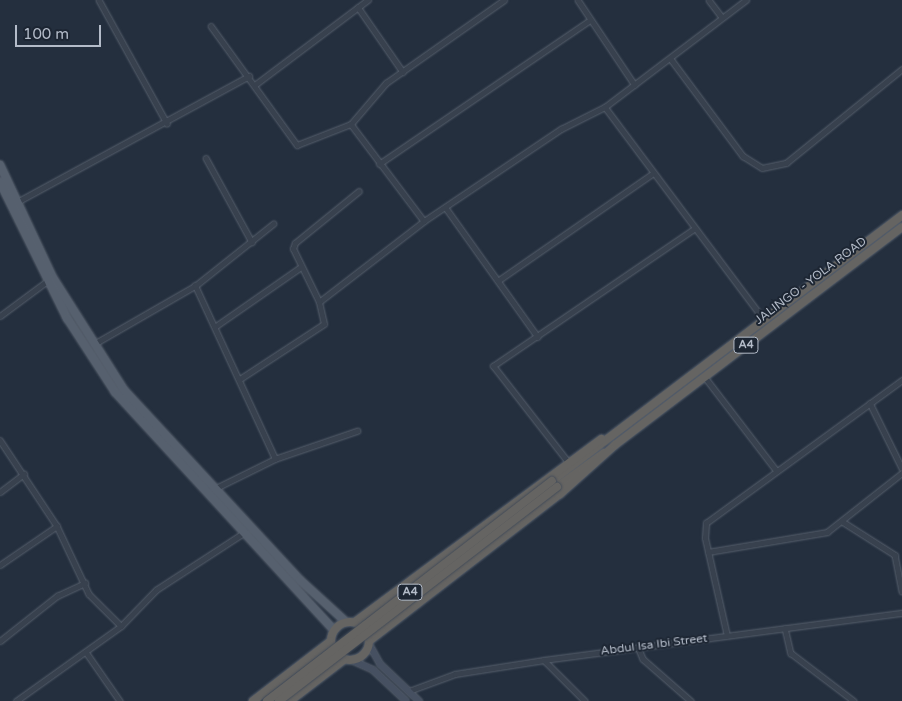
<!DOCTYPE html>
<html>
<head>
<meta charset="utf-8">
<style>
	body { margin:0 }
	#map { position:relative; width:902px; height:701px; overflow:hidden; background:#242f3e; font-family:"Varela Round",sans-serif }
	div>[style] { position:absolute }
	.roads { filter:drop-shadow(0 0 1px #565f6c) drop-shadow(0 0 1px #565f6c) }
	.minor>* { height:4.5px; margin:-2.25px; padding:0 2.25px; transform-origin:2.25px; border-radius:2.25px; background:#38414e }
	.secondary>* { height:6px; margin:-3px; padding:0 3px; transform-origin:3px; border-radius:3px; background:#465061 }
	.primary>* { height:8px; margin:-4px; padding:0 4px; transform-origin:4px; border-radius:4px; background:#56606e }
	.trunk>* { height:8px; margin:-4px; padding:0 4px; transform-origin:4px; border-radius:4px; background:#656462 }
	.trunk>.ring { margin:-4px; padding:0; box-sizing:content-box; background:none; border:8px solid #656462; border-radius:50% }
	.bridges { filter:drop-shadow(0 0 1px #434c59) drop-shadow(0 0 1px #434c59) }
	.trunk-bridge>* { height:8px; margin:-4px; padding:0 4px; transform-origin:4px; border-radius:4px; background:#656462 }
	span { translate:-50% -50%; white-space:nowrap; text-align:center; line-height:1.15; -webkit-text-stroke:4px #1d2633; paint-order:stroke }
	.shield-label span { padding:1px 4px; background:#1d2633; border:1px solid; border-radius:4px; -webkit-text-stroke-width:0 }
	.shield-label { font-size:11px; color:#b4bcc9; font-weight:700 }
	.street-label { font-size:12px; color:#b4bcc9 }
	.scale { position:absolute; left:15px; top:25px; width:86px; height:22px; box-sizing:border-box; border:2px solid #b4bcc9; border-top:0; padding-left:6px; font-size:15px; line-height:18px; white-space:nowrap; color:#b4bcc9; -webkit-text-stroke:4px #1d2633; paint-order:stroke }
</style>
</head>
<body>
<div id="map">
	<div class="roads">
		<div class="minor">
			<i style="left:99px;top:0;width:141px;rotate:61.1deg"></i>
			<i style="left:578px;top:0;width:102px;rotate:56.2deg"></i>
			<i style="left:709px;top:0;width:21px;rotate:53deg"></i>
			<i style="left:358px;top:7px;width:79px;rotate:55.3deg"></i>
			<i style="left:211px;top:26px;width:147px;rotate:54.1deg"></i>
			<i style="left:297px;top:145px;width:58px;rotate:-21.3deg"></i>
			<i style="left:351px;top:124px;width:54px;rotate:-49.5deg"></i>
			<i style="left:386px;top:83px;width:144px;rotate:-35.1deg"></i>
			<i style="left:671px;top:59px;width:121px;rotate:53.4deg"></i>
			<i style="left:743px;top:156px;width:22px;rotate:32deg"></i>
			<i style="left:762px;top:168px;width:25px;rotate:-12deg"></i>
			<i style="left:786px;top:163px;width:149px;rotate:-39deg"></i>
			<i style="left:256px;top:84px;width:140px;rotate:-36.9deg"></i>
			<i style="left:605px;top:107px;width:264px;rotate:53.2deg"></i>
			<i style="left:351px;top:124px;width:121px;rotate:53deg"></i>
			<i style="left:206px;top:158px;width:96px;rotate:61.3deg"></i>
			<i style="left:379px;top:164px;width:255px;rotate:-34.3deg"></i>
			<i style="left:17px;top:202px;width:264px;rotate:-28.5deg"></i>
			<i style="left:446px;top:208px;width:158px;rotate:54.5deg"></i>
			<i style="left:499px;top:280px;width:186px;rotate:-34.7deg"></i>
			<i style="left:319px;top:302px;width:133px;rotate:-37.6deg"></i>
			<i style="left:424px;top:221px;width:165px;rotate:-33.9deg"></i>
			<i style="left:561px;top:129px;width:49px;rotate:-26.6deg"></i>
			<i style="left:605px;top:107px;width:177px;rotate:-37.2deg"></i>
			<i style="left:0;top:316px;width:62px;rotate:-36.5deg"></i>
			<i style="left:216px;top:326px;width:103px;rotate:-34.8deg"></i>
			<i style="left:94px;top:344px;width:116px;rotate:-29.9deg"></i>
			<i style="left:705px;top:377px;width:117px;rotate:52.6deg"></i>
			<i style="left:240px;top:379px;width:100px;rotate:-33.2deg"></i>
			<i style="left:324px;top:324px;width:23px;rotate:-103deg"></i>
			<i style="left:319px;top:302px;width:59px;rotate:-116.1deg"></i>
			<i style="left:293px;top:249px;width:6px;rotate:-72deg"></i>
			<i style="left:295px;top:243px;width:82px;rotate:-39.1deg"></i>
			<i style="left:870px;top:403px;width:72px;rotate:63.8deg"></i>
			<i style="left:0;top:440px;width:103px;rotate:56.5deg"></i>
			<i style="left:57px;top:526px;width:75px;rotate:64.8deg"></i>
			<i style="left:89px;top:594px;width:45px;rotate:45deg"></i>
			<i style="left:275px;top:459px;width:87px;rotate:-18.9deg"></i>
			<i style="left:567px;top:461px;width:120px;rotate:-127.9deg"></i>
			<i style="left:493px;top:366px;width:243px;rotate:-34.3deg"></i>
			<i style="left:214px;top:489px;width:68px;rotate:-26.2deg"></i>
			<i style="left:275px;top:459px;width:191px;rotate:-114.8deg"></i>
			<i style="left:195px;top:286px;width:100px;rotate:-38.5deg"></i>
			<i style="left:0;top:492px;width:30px;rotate:-37deg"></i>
			<i style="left:843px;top:522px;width:62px;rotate:32.4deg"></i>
			<i style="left:895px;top:555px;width:37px;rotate:79deg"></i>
			<i style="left:708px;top:552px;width:121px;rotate:-9.5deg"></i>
			<i style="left:827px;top:532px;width:95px;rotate:-38.2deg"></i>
			<i style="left:0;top:565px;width:69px;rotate:-34.4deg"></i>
			<i style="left:785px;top:628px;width:26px;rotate:77deg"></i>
			<i style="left:791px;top:653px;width:79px;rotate:37.3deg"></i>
			<i style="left:727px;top:636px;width:100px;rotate:-102.7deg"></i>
			<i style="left:705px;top:538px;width:15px;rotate:-86deg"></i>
			<i style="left:706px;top:523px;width:243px;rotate:-36.1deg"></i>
			<i style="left:0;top:641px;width:73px;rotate:-38.3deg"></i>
			<i style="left:57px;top:596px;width:31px;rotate:-25deg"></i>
			<i style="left:638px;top:647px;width:13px;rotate:67deg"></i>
			<i style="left:643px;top:659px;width:64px;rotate:41.2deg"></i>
			<i style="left:86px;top:652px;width:60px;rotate:55.2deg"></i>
			<i style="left:544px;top:660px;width:58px;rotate:45deg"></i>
			<i style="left:409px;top:691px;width:49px;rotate:-20.3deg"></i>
			<i style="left:455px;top:674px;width:90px;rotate:-8.9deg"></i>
			<i style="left:544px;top:660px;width:361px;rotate:-7.5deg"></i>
			<i style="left:16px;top:701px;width:129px;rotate:-35.5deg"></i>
			<i style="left:121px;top:626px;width:50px;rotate:-45.8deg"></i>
			<i style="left:156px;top:590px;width:106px;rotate:-33.1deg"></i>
		</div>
		<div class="secondary">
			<i style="left:369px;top:644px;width:23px;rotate:61deg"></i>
			<i style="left:380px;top:664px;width:54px;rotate:43.5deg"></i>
			<i style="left:351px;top:660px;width:24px;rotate:24deg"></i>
			<i style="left:373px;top:670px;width:45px;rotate:43.2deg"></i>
		</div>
		<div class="primary">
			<i style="left:0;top:165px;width:125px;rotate:64.9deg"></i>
			<i style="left:53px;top:278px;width:133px;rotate:57.6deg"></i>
			<i style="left:124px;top:390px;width:259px;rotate:47.2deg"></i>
			<i style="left:300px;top:580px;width:62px;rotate:42.4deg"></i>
			<i style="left:0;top:182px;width:152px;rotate:63.8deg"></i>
			<i style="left:67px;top:318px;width:88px;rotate:57deg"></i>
			<i style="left:115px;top:392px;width:323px;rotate:47.4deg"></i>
		</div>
		<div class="trunk">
			<i style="left:552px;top:481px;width:440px;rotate:-37.2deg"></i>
			<i style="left:557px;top:487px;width:58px;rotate:-35.9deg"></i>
			<i style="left:355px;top:622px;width:307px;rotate:-36.6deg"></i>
			<i class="ring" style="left:331px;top:622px;width:30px;height:30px"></i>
			<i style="left:369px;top:641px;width:241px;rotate:-37.6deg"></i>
			<i style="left:560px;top:494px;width:74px;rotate:-41.7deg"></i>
			<i style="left:615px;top:445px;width:360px;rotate:-37.2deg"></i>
			<i style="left:253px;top:701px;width:98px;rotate:-37.6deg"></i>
			<i style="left:290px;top:701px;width:69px;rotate:-37.4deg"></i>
		</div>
	</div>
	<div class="bridges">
		<div class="trunk-bridge">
			<i style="left:267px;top:701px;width:360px;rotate:-37.7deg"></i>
			<i style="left:279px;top:701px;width:351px;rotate:-37.6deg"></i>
		</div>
	</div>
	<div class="shield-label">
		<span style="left:746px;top:345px">A4</span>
		<span style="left:410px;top:592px">A4</span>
	</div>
	<div class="street-label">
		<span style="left:811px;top:281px;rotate:-37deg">JALINGO - YOLA ROAD</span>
		<span style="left:654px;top:645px;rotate:-7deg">Abdul Isa Ibi Street</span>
	</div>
	<div class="scale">100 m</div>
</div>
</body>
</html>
